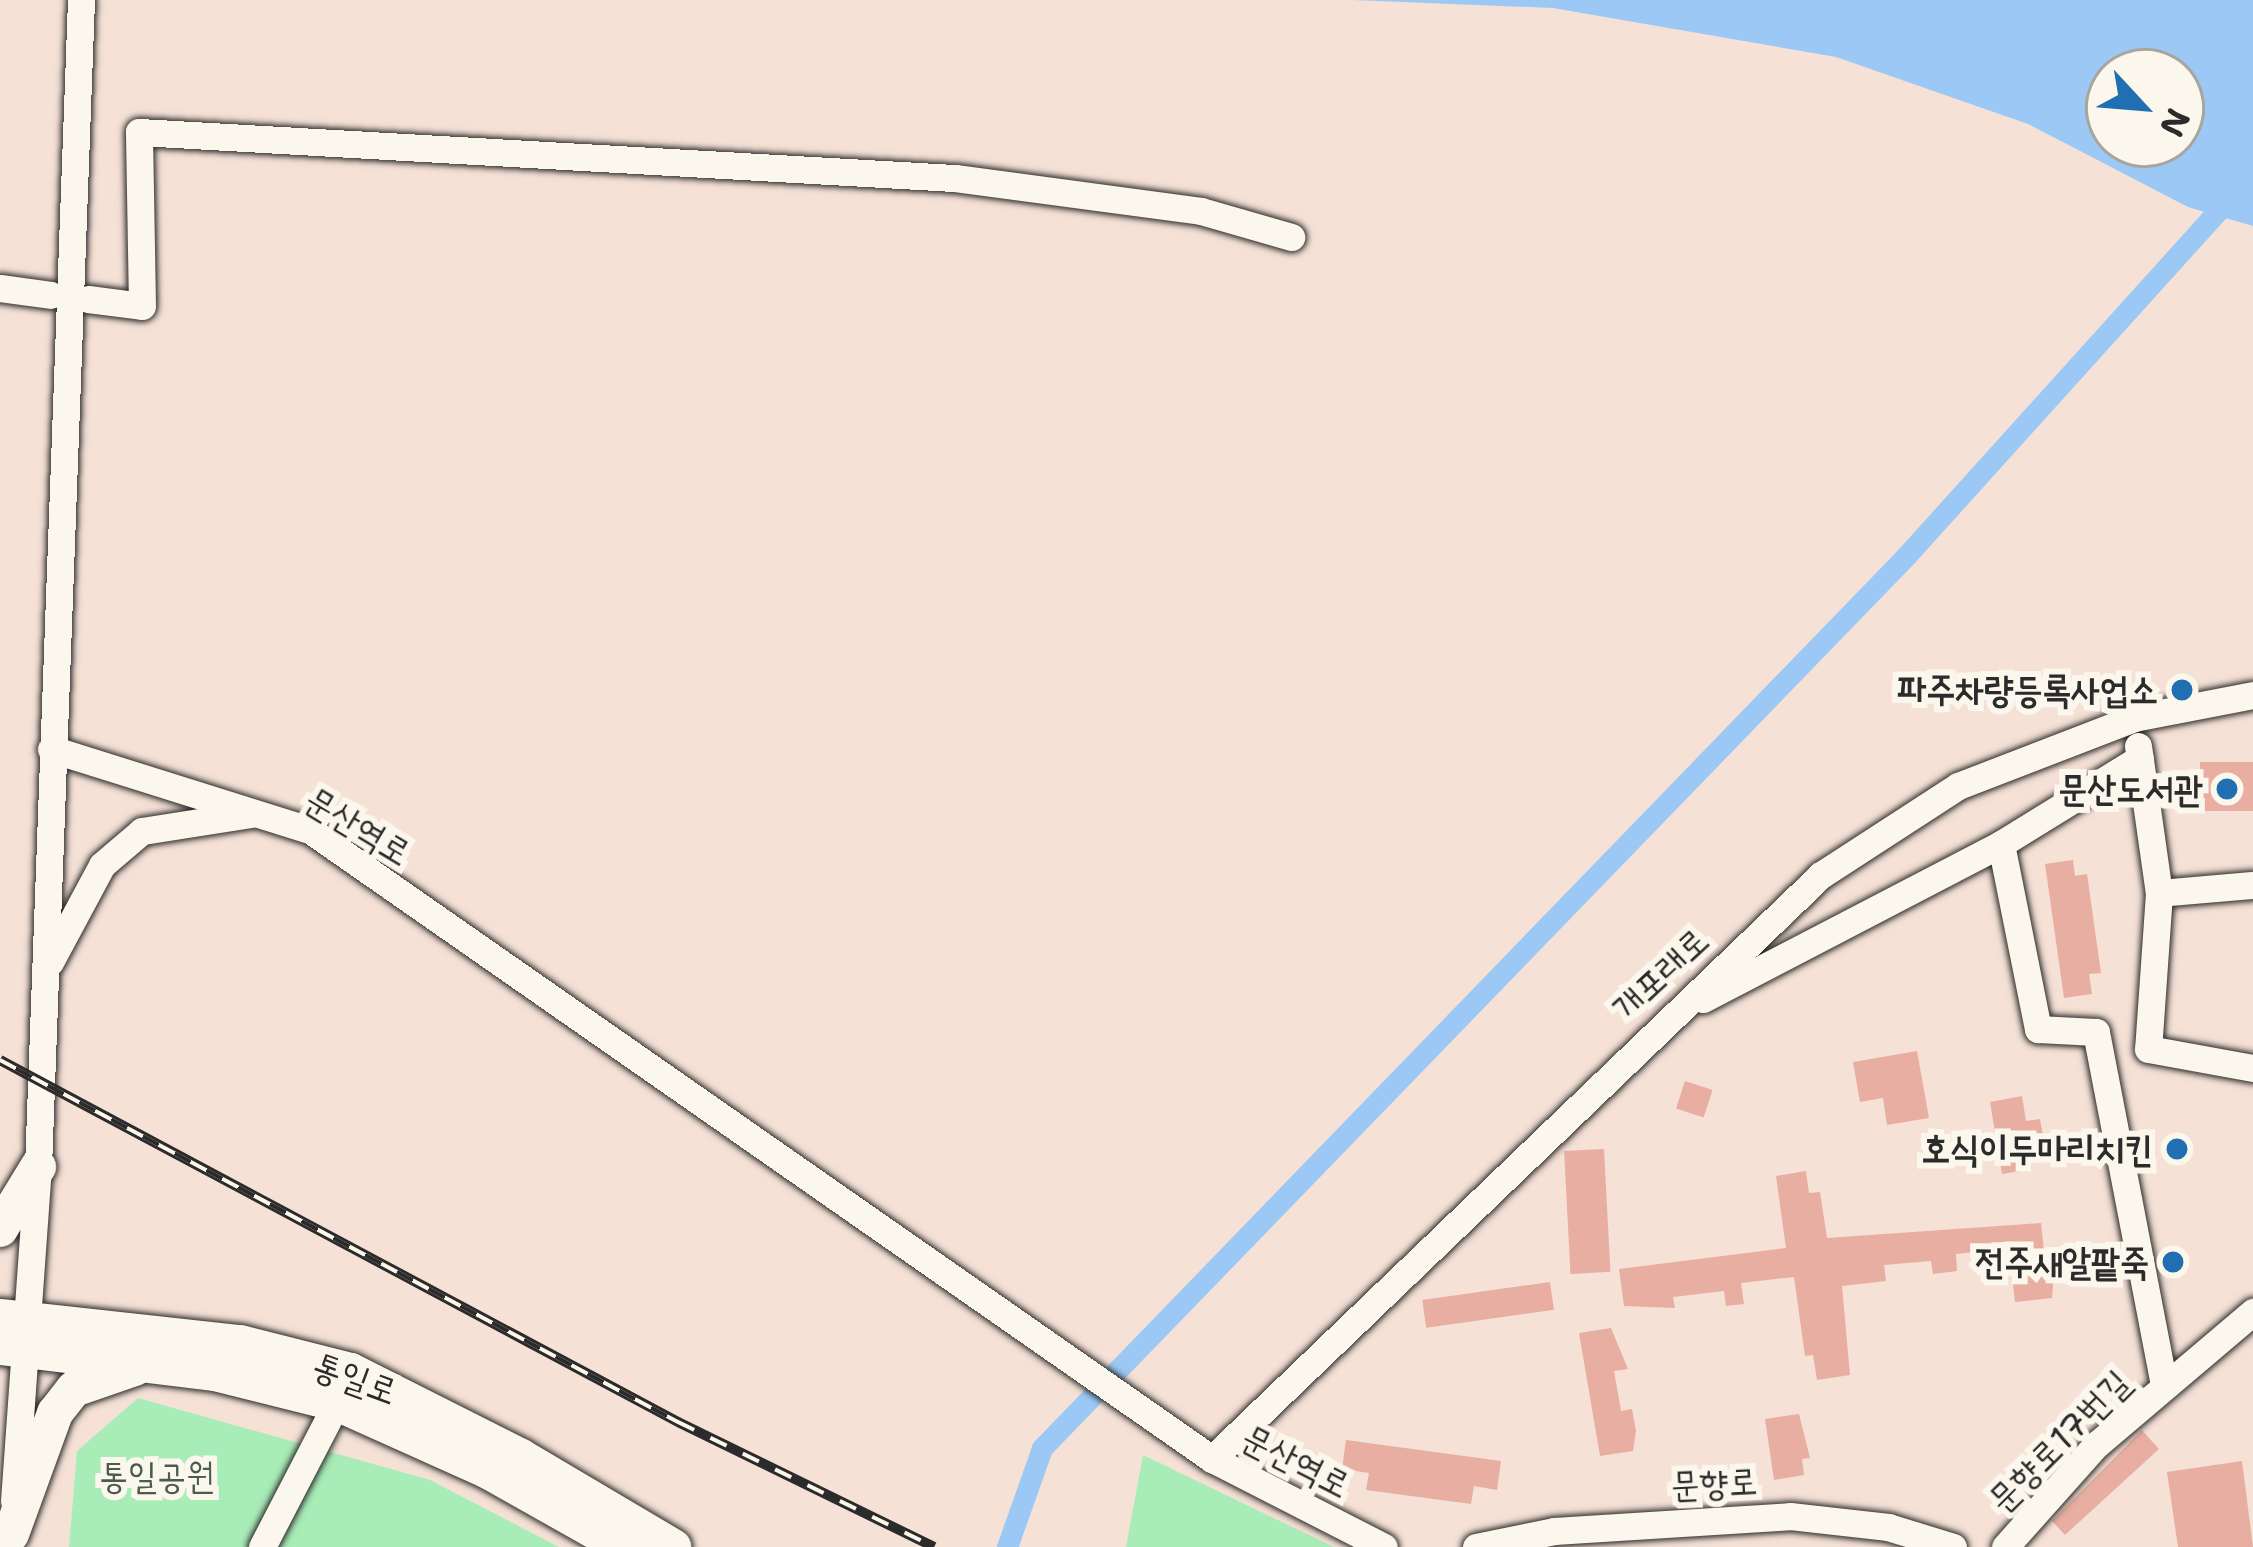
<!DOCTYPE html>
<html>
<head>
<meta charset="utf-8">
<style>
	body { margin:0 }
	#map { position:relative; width:2253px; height:1547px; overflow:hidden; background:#f5e1d6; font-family:"Shantell Sans","Poor Story",sans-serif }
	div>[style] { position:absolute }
	.green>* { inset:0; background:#a8edb8 }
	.water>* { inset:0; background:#9cc8f5 }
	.canal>* { height:21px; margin:-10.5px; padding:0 10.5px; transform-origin:10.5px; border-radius:10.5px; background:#9cc8f5 }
	.building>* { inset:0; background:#e8aea2; transform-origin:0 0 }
	.roads { filter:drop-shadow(0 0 3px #2b2b2b) drop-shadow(0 0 3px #2b2b2b) }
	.minor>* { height:27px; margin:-13.5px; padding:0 13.5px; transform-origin:13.5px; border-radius:13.5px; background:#fbf7ec }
	.major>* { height:36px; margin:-18px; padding:0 18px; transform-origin:18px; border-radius:18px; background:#fbf7ec }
	.rail>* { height:10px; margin-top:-5px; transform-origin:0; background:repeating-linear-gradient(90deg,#fbf7ec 0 18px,#2b2b2b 0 36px); box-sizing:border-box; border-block:3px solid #2b2b2b }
	.dots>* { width:33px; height:33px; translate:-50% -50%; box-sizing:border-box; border:6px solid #fbf7ec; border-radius:50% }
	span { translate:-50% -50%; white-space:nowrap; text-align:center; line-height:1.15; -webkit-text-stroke:12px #fbf7ec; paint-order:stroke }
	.poi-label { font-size:36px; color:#2b2b2b; font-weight:700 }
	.right { translate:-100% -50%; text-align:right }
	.street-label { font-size:36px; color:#2b2b2b }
	.park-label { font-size:36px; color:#4a5c4e }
	.north { position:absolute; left:2085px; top:48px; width:120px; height:120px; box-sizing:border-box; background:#fbf7ec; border:3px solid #a8a59f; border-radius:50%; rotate:116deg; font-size:33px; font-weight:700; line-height:48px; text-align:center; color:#2b2b2b }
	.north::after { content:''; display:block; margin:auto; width:42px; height:54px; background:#1f6fb2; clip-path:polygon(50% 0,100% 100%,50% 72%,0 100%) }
</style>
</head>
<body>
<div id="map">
	<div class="green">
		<i style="clip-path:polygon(138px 1398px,430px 1480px,559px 1547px,69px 1547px,77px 1451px)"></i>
		<i style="clip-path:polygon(1143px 1455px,1334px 1547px,1126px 1547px)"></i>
	</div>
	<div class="water">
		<i style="clip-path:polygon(evenodd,1353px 0,2253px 0,2253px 226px,2188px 207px,2028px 124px,1836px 57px,1553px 8px,1353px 0,2109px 72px,2181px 72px,2181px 144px,2109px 144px,2109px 72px)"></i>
	</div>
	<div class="canal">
		<i style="left:1007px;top:1547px;width:105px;rotate:-70.5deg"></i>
		<i style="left:1042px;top:1448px;width:1243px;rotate:-45.91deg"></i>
		<i style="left:1907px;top:555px;width:516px;rotate:-47.91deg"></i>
	</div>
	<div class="building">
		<i style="left:2253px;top:762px;width:49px;height:53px;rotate:90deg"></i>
		<i style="clip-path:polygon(2073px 860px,2075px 876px,2087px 874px,2101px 973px,2089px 974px,2092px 994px,2064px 998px,2045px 864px)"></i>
		<i style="clip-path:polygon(1917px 1051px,1929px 1118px,1887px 1125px,1883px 1098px,1860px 1102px,1853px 1062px)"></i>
		<i style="left:1685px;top:1081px;width:29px;height:29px;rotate:18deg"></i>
		<i style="clip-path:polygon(2022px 1096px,2026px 1121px,2040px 1119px,2044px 1141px,2028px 1144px,2032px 1169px,2002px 1174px,1990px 1102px)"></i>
		<i style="left:1604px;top:1149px;width:123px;height:40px;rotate:87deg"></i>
		<i style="clip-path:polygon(1806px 1171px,1809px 1193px,1820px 1192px,1827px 1238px,2041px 1223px,2044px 1252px,2056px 1251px,2052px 1298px,2015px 1302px,2009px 1248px,1956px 1254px,1957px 1271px,1933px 1274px,1931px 1261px,1884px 1265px,1886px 1281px,1842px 1286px,1850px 1375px,1817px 1380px,1813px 1355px,1805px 1356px,1794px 1277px,1741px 1283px,1744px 1304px,1726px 1306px,1724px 1291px,1673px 1297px,1675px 1308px,1624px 1306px,1619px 1269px,1786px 1248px,1776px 1176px)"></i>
		<i style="left:1550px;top:1282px;width:28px;height:129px;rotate:82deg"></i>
		<i style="clip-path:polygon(1611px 1328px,1628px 1369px,1614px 1371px,1621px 1411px,1632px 1409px,1636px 1431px,1633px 1451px,1600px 1456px,1579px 1333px)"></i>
		<i style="clip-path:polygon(1799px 1414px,1810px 1458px,1802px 1459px,1804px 1475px,1774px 1480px,1765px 1419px)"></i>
		<i style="clip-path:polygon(2142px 1430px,2159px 1449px,2065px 1535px,2052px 1521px)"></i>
		<i style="clip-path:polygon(1346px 1440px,1501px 1461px,1497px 1490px,1474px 1486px,1471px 1504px,1366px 1490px,1369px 1473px,1342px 1469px)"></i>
		<i style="clip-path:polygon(2242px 1461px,2253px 1547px,2178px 1547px,2167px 1472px)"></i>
	</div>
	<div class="roads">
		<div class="minor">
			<i style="left:0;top:288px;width:51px;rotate:7.8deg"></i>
			<i style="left:88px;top:299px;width:54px;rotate:7.4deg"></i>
			<i style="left:142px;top:306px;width:174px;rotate:-91deg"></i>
			<i style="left:139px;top:132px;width:817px;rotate:3.23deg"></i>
			<i style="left:955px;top:178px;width:248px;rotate:7.6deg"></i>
			<i style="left:1201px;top:211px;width:94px;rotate:16.1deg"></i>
			<i style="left:2138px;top:746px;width:148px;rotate:81.9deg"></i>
			<i style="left:2159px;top:893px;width:156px;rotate:94deg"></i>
			<i style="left:2148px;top:1049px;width:107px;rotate:10.3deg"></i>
			<i style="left:51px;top:749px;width:271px;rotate:17.4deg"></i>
			<i style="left:310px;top:830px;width:1100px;rotate:34.89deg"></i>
			<i style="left:1212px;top:1459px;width:193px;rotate:27.1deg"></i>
			<i style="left:2001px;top:844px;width:189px;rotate:78.7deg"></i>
			<i style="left:2038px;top:1029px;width:58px;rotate:3deg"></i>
			<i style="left:2096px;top:1032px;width:359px;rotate:79.1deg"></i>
			<i style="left:2159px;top:893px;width:94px;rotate:-4.9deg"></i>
			<i style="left:50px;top:962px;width:110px;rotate:-61.8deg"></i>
			<i style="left:102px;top:865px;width:52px;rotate:-40.4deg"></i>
			<i style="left:142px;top:831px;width:110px;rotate:-8.9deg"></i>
			<i style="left:1703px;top:999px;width:336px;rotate:-27.5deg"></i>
			<i style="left:2001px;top:844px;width:163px;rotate:-31.7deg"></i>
			<i style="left:1212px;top:1459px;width:844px;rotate:-43.8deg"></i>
			<i style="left:1821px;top:875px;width:163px;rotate:-33deg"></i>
			<i style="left:1958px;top:786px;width:189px;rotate:-21.1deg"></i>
			<i style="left:2134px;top:718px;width:121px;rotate:-10.9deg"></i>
			<i style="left:14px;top:1501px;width:335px;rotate:-85.9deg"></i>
			<i style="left:38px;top:1167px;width:1168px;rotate:-87.89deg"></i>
			<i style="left:262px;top:1547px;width:180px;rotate:-62.6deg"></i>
			<i style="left:1476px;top:1547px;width:80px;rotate:-11.6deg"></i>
			<i style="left:1554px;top:1531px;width:236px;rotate:-3.6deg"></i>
			<i style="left:1790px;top:1516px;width:99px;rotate:6.4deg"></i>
			<i style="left:1888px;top:1527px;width:68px;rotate:17.1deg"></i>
			<i style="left:2005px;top:1547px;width:137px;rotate:-48.3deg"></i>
			<i style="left:2096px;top:1445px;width:206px;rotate:-40.3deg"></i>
		</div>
		<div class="major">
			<i style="left:0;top:1229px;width:73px;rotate:-58.5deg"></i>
			<i style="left:0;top:1317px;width:241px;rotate:6.2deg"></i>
			<i style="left:240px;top:1343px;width:114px;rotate:14.2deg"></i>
			<i style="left:351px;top:1371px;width:191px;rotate:26.8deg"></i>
			<i style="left:521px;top:1457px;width:177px;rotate:30.6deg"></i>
			<i style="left:0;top:1347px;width:217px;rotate:6.9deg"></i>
			<i style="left:215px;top:1373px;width:128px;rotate:14deg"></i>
			<i style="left:339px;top:1404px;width:163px;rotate:24.2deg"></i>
			<i style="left:488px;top:1471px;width:155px;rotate:29.4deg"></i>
			<i style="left:11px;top:1534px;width:129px;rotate:-70deg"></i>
			<i style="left:55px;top:1413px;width:31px;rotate:-52deg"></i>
			<i style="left:74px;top:1389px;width:65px;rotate:-19deg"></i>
		</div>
	</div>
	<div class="rail">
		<i style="left:0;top:1060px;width:769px;rotate:28.1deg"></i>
		<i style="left:678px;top:1422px;width:285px;rotate:26deg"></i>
	</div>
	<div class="dots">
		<i style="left:2182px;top:690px;background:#1f6fb2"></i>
		<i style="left:2227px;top:789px;background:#1f6fb2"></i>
		<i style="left:2177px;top:1149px;background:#1f6fb2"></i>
		<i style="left:2173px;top:1262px;background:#1f6fb2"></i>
	</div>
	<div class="poi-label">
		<span class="right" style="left:2158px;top:690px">파주차량등록사업소</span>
		<span class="right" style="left:2203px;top:789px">문산도서관</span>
		<span class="right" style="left:2153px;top:1149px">호식이두마리치킨</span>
		<span class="right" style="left:2149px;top:1262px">전주새알팥죽</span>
	</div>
	<div class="street-label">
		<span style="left:358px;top:826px;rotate:31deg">문산역로</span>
		<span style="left:1660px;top:974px;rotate:-43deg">개포래로</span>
		<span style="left:355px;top:1378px;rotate:20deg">통일로</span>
		<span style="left:2059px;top:1441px;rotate:-45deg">문향로17번길</span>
		<span style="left:1296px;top:1461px;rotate:27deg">문산역로</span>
		<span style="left:1714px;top:1483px;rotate:-3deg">문향로</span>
	</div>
	<div class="park-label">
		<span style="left:157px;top:1476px">통일공원</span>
	</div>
	<div class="north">N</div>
</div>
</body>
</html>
